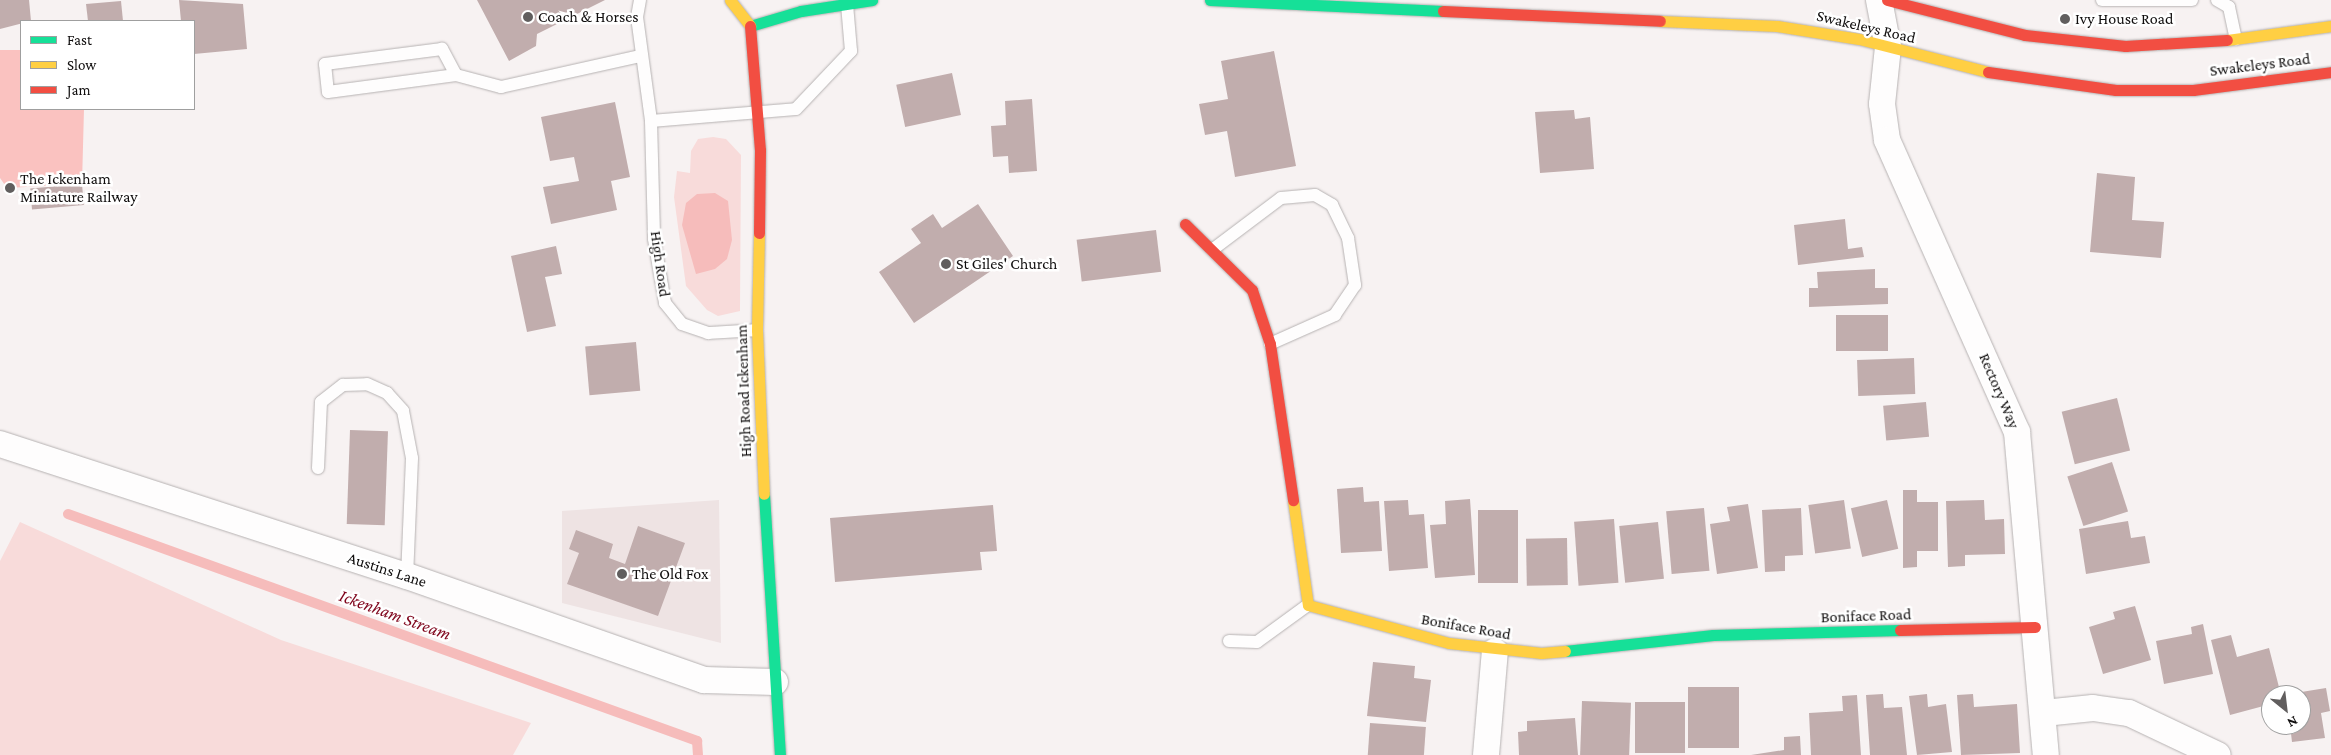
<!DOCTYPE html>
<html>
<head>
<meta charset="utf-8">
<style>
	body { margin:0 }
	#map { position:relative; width:2331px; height:755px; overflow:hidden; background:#f7f2f2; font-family:"Crimson Pro",serif }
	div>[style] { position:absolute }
	.built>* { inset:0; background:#eee3e3 }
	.green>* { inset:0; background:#f8dbda }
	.forest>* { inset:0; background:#fac2c0 }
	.water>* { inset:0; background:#f6bcbb }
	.stream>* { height:10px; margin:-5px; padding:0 5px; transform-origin:5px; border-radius:5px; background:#f6bcbb }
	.building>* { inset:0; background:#c1adad; transform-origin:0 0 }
	.roads { filter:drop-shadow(0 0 1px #b6b2b2) drop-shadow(0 0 1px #b6b2b2) }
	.lane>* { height:12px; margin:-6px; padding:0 6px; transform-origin:6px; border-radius:6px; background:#fefdfd }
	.street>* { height:26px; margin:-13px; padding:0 13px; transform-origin:13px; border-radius:13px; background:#fefdfd }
	.fast>* { height:11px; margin:-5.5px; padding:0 5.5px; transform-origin:5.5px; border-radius:5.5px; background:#16e098 }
	.slow>* { height:11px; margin:-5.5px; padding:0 5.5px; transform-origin:5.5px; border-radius:5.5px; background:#ffcf43 }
	.jam>* { height:11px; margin:-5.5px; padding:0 5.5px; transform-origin:5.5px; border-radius:5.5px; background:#f24e42 }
	.dots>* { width:14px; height:14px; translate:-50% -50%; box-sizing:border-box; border:2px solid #fff; border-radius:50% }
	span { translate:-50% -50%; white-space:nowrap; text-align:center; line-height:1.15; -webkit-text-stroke:5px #fff; paint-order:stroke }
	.poi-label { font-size:16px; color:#100e0e }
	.left { translate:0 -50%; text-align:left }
	.street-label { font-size:16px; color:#100e0e }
	.water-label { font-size:18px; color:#7f051c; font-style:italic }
	.legend { position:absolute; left:20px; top:20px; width:175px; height:90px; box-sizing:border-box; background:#fff; border:1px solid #9f9f9f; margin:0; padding:6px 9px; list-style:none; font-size:15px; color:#100e0e }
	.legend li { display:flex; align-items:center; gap:10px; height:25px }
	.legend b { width:25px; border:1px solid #9f9f9f }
	.north { position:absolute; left:2261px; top:685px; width:50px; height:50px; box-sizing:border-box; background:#fff; border:1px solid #9f9f9f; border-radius:50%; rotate:151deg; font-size:14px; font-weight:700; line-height:20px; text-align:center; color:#100e0e }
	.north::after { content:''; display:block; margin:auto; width:18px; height:22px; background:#615e5e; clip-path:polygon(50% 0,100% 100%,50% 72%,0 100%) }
</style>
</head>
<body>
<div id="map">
	<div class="built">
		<i style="clip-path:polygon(719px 500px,721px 643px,562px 603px,562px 511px)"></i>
	</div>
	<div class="green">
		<i style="clip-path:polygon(713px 137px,726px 139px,741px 155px,740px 311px,718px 316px,707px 310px,686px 286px,674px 197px,677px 171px,690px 173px,691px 151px,698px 139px)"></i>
		<i style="clip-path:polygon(20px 522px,281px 640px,531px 723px,513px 755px,0 755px,0 561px)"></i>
	</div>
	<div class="forest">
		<i style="clip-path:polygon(0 50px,21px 50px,21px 109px,84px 109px,82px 184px,7px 188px,0 178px)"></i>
	</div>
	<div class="water">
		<i style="clip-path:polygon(715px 193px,728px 201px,732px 240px,727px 259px,715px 269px,696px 274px,682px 225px,686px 203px,697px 194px)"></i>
	</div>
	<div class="stream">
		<i style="left:68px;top:514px;width:669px;rotate:19.84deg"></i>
		<i style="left:697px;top:741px;width:14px;rotate:86deg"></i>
	</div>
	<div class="building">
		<i style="clip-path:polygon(0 0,29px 0,31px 21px,0 29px)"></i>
		<i style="clip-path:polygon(179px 0,243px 4px,247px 49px,194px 54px,194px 21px,181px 21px)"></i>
		<i style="clip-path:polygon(477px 0,605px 0,537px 34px,536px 46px,509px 61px)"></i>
		<i style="clip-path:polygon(121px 1px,123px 21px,88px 21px,86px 4px)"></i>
		<i style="clip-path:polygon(1274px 51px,1296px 166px,1235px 177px,1227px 131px,1205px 135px,1199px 104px,1228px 99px,1221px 61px)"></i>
		<i style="left:952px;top:73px;width:43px;height:57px;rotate:78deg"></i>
		<i style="clip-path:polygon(1032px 99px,1037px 171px,1009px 173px,1008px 156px,993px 157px,991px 126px,1006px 125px,1005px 101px)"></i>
		<i style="clip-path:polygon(615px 102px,630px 177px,611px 181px,617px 210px,551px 224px,543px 187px,579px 181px,574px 157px,550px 161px,541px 117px)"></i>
		<i style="clip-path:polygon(1574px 110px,1575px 119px,1590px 117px,1594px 169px,1540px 173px,1535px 112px)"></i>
		<i style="clip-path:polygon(2097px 173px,2135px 177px,2132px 220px,2164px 222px,2161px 258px,2090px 252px)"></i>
		<i style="left:82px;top:184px;width:21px;height:52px;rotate:85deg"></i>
		<i style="clip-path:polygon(978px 204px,1013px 256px,914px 323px,879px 272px,921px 243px,911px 229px,933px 214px,942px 228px)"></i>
		<i style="clip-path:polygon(1845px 219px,1848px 249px,1862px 247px,1864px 257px,1798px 265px,1794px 225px)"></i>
		<i style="left:1156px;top:230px;width:42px;height:80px;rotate:83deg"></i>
		<i style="clip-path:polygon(556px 246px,562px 274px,545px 277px,556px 326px,527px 332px,511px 256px)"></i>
		<i style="clip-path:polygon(1875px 269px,1875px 288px,1888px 288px,1888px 304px,1809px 307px,1809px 288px,1818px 288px,1817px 272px)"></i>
		<i style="left:1888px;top:315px;width:36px;height:52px;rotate:90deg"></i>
		<i style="left:636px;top:342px;width:49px;height:51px;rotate:85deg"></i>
		<i style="left:1914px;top:358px;width:36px;height:57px;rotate:88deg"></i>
		<i style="left:2117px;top:398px;width:54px;height:57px;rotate:76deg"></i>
		<i style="left:1926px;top:402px;width:35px;height:43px;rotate:85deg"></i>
		<i style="left:350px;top:430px;width:38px;height:94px;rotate:2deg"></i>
		<i style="left:2112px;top:462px;width:52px;height:47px;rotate:72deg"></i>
		<i style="clip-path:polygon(1363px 487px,1364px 502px,1379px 501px,1382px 551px,1341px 553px,1337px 489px)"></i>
		<i style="clip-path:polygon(1903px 490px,1917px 490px,1917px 502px,1938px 502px,1938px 551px,1917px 551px,1917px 567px,1903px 568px)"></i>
		<i style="clip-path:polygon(1470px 499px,1475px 575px,1435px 578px,1430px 525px,1446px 524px,1445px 501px)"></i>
		<i style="clip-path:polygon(1408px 500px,1409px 515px,1424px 514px,1428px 568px,1389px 571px,1384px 501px)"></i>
		<i style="left:1844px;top:500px;width:49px;height:36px;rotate:82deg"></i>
		<i style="left:1887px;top:500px;width:50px;height:37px;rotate:77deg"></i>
		<i style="clip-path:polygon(1984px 500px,1985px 520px,2004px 519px,2005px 554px,1965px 555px,1965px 566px,1948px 567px,1946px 501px)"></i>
		<i style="clip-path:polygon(1748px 504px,1758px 568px,1717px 574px,1710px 524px,1730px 521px,1727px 507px)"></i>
		<i style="clip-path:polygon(993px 505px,997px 551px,980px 552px,982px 570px,835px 582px,830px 518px)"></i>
		<i style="left:1704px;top:508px;width:63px;height:38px;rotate:85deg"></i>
		<i style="clip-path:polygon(1801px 508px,1803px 555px,1785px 556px,1785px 571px,1765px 572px,1762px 510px)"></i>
		<i style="left:1478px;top:510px;width:40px;height:73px"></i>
		<i style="left:1614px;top:519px;width:64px;height:40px;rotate:86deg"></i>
		<i style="clip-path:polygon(2128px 521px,2131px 538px,2145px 536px,2150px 563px,2086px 574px,2079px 529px)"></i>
		<i style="left:1658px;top:522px;width:57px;height:39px;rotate:84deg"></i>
		<i style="clip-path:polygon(638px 526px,685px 543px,658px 616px,567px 584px,579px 553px,569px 549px,576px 530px,613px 544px,609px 558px,625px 564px)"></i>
		<i style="left:1567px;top:538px;width:47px;height:41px;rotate:89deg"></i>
		<i style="clip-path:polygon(2135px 606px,2151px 660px,2103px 674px,2089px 627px,2115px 619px,2113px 612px)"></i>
		<i style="clip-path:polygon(2203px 624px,2213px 674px,2164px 684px,2156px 641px,2192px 634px,2191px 627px)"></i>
		<i style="clip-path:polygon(2231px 635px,2237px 657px,2269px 648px,2281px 695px,2271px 695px,2271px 704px,2230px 715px,2211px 640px)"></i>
		<i style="clip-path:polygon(1373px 662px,1415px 666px,1414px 678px,1431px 680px,1426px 722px,1367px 716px)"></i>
		<i style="left:1688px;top:687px;width:51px;height:61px"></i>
		<i style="clip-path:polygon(2326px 688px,2330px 711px,2321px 713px,2325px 738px,2292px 742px,2290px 725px,2301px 725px,2301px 695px,2289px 694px)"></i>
		<i style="clip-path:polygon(1883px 694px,1884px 708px,1902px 707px,1907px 755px,1870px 755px,1866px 695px)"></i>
		<i style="clip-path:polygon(1927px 694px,1928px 707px,1946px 704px,1952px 752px,1917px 755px,1909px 696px)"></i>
		<i style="clip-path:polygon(1973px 694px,1974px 707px,2017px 704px,2020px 753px,1961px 755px,1957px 695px)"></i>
		<i style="clip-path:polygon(1857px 695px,1861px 755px,1811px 755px,1809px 713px,1843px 711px,1842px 696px)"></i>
		<i style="left:1582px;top:701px;width:49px;height:54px;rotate:2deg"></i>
		<i style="left:1635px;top:702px;width:50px;height:51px"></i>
		<i style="clip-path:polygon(1575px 718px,1578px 755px,1519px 755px,1518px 732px,1527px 731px,1527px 721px)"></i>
		<i style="left:1370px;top:723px;width:56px;height:32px;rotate:4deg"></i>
		<i style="clip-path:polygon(1800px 736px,1801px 755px,1751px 755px,1784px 750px,1784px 737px)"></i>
	</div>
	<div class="roads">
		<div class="lane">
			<i style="left:640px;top:0;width:17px;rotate:100deg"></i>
			<i style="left:637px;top:17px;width:105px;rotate:82.3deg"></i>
			<i style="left:651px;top:121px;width:118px;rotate:88.5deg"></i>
			<i style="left:654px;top:239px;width:65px;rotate:80.2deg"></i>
			<i style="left:665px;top:303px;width:27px;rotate:51deg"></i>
			<i style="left:682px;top:324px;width:28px;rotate:19deg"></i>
			<i style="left:708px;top:333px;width:49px;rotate:-3.5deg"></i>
			<i style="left:2102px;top:0;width:90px"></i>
			<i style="left:2217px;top:0;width:14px;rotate:30deg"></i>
			<i style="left:2229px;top:7px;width:33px;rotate:78deg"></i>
			<i style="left:456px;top:75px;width:30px;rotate:-118deg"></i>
			<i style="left:442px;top:49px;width:118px;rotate:172.7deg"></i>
			<i style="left:325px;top:64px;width:28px;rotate:84deg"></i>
			<i style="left:328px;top:92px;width:129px;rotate:-7.6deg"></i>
			<i style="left:456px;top:75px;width:47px;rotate:14.9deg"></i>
			<i style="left:501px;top:87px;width:142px;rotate:-12.6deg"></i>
			<i style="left:651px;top:121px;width:145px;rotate:-4.7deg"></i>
			<i style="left:796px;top:109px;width:80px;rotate:-46.5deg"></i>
			<i style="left:851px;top:51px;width:47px;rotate:-94.9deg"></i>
			<i style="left:1212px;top:250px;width:86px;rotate:-37deg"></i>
			<i style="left:1281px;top:198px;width:34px;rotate:-5deg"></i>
			<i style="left:1315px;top:195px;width:20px;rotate:30deg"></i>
			<i style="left:1332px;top:205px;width:37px;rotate:64deg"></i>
			<i style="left:1348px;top:238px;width:48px;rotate:81.5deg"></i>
			<i style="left:1355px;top:285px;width:36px;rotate:124deg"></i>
			<i style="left:1335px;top:315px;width:71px;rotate:156deg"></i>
			<i style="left:318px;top:468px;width:66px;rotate:-87.4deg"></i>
			<i style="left:321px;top:402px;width:28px;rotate:-38deg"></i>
			<i style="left:343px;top:385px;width:24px;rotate:-2deg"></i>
			<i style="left:367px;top:384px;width:22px;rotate:24deg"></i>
			<i style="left:387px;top:393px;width:24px;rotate:48deg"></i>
			<i style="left:403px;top:411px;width:48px;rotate:79.2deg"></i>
			<i style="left:412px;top:458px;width:118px;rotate:92.4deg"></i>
			<i style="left:1229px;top:641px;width:28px;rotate:2deg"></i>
			<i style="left:1257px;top:642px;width:63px;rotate:-36deg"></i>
		</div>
		<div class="street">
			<i style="left:1879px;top:0;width:48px;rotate:79.2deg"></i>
			<i style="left:1888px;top:47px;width:57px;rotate:96deg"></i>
			<i style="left:1882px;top:104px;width:36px;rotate:82deg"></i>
			<i style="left:1887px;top:140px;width:320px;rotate:66deg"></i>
			<i style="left:2017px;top:432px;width:324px;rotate:84.9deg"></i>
			<i style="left:0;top:444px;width:428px;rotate:18deg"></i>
			<i style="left:407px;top:576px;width:315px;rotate:19.3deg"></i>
			<i style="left:704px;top:680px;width:71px;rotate:1.6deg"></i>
			<i style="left:2044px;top:713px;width:49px;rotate:-5.8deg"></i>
			<i style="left:2093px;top:708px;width:36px;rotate:8deg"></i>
			<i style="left:2129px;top:713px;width:98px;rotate:25.3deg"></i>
			<i style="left:1486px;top:755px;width:104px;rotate:-85.1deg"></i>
		</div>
		<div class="fast">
			<i style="left:1210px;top:0;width:233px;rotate:2.7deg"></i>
			<i style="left:750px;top:26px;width:53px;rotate:-16.4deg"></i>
			<i style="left:801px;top:11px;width:72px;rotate:-8.8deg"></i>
			<i style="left:764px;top:494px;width:261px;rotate:86.5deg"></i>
			<i style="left:1565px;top:651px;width:149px;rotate:-6.2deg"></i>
			<i style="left:1713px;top:635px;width:187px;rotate:-1.5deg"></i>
		</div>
		<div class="slow">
			<i style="left:730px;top:0;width:33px;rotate:52deg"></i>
			<i style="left:1660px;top:21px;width:117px;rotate:2.4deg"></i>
			<i style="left:1777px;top:26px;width:83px;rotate:9deg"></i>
			<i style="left:1859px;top:39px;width:133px;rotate:14.3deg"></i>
			<i style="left:2227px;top:40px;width:105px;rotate:-7.7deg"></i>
			<i style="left:759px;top:233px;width:97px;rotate:91.2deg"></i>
			<i style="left:757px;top:330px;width:164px;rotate:87.6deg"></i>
			<i style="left:1293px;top:500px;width:106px;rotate:81.9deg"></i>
			<i style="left:1308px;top:605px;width:146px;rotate:15.1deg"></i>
			<i style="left:1449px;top:643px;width:93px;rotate:6.2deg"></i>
			<i style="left:1541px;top:653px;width:24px;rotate:-5deg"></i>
		</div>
		<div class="jam">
			<i style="left:1887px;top:0;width:142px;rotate:14.2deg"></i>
			<i style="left:2025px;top:35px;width:101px;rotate:6.3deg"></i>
			<i style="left:2125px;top:46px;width:102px;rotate:-3.4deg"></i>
			<i style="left:1443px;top:11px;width:217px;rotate:2.6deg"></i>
			<i style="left:750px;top:26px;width:124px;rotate:85.4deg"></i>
			<i style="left:760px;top:150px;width:83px;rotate:90.7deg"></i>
			<i style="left:1988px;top:72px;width:129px;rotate:8deg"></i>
			<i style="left:2116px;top:90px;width:77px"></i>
			<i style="left:2193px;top:90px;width:139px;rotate:-7.4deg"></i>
			<i style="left:1185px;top:224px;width:94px;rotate:44.6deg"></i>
			<i style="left:1252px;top:290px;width:57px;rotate:71.6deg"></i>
			<i style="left:1270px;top:344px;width:158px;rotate:81.6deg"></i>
			<i style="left:1900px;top:630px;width:135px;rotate:-1.3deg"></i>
		</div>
	</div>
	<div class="dots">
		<i style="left:528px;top:17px;background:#615e5e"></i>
		<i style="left:2065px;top:19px;background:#615e5e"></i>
		<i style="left:10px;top:188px;background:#615e5e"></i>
		<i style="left:946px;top:264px;background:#615e5e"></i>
		<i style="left:622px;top:574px;background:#615e5e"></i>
	</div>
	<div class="poi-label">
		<span class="left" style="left:538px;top:17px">Coach &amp; Horses</span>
		<span class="left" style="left:2075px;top:19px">Ivy House Road</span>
		<span class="left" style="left:20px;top:188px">The Ickenham<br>Miniature Railway</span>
		<span class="left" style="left:956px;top:264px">St Giles' Church</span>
		<span class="left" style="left:632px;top:574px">The Old Fox</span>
	</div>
	<div class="street-label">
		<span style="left:1866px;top:27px;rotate:13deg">Swakeleys Road</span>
		<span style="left:2260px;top:65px;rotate:-7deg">Swakeleys Road</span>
		<span style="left:660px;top:264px;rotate:82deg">High Road</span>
		<span style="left:744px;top:391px;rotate:-92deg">High Road Ickenham</span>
		<span style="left:1999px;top:391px;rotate:67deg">Rectory Way</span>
		<span style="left:387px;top:570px;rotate:18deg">Austins Lane</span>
		<span style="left:1866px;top:616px;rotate:-2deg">Boniface Road</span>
		<span style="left:1466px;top:627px;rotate:10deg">Boniface Road</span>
	</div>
	<div class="water-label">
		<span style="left:395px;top:615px;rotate:20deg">Ickenham Stream</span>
	</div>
	<ul class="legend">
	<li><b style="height:6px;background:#16e098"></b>Fast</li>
	<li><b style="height:6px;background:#ffcf43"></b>Slow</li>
	<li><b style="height:6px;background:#f24e42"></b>Jam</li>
	</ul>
	<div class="north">N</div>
</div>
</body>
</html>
